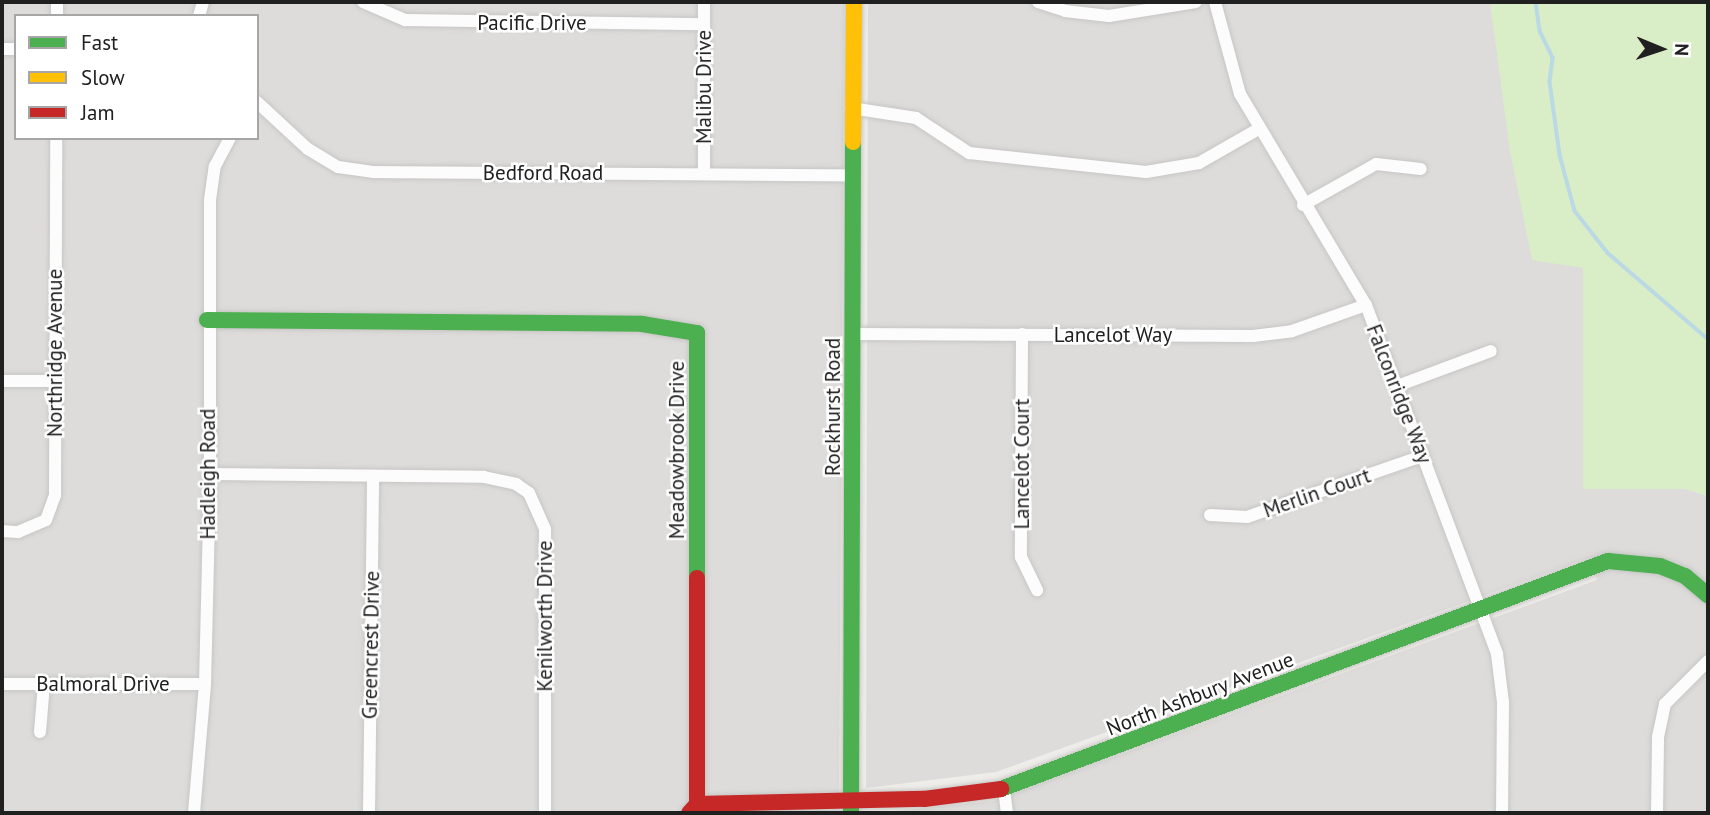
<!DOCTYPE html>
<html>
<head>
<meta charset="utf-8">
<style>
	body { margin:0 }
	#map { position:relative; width:1710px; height:815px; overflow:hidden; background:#eeede9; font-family:"PT Sans",sans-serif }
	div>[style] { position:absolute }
	.residential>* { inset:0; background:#dddcda }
	.grass>* { inset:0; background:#d9eec6 }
	.stream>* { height:3.5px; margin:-1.75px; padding:0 1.75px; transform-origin:1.75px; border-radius:1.75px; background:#bad9e4 }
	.roads { filter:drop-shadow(0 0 2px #c7c6c5) drop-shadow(0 0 2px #c7c6c5) }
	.street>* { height:12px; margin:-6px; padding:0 6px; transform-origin:6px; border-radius:6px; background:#fcfcfc }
	.fast>* { height:16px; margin:-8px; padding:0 8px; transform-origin:8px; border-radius:8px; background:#4caf50 }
	.slow>* { height:16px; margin:-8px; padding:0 8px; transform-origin:8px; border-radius:8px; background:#ffc107 }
	.jam>* { height:16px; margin:-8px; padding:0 8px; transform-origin:8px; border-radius:8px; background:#c62828 }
	span { translate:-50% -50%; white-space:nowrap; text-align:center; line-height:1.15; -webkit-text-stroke:5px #fff; paint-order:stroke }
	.street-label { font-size:21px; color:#202020 }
	.frame { position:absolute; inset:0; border:4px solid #202020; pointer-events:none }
	.legend { position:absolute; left:14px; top:14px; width:245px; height:126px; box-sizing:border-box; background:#fff; border:2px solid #a6a6a6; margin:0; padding:9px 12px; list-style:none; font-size:21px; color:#202020 }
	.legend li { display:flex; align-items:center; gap:14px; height:35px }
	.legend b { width:35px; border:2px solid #a6a6a6 }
	.north { position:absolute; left:1626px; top:14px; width:70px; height:70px; -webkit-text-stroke:5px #fff; paint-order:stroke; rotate:92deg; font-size:19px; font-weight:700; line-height:28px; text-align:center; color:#202020 }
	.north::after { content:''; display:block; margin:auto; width:24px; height:32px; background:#202020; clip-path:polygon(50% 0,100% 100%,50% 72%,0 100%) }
</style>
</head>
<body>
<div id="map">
	<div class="residential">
		<i style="clip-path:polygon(evenodd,2px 2px,844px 2px,839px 813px,2px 813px,2px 2px,16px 16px,257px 16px,257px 138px,16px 138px,16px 16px)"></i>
		<i style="clip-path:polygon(868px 2px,1491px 2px,1583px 268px,1583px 488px,1686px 489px,1708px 496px,1708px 813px,875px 813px,994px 801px,1597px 580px,1591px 557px,996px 772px,866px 788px)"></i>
	</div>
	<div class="grass">
		<i style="clip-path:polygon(1490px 2px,1708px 2px,1708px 496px,1686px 489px,1583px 489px,1583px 268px,1532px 260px,1510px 151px)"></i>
	</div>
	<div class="stream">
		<i style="left:1536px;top:2px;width:29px;rotate:82deg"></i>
		<i style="left:1540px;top:31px;width:30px;rotate:64deg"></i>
		<i style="left:1553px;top:58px;width:24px;rotate:97deg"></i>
		<i style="left:1550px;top:82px;width:74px;rotate:82.2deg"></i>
		<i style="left:1560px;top:155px;width:58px;rotate:75deg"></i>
		<i style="left:1575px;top:211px;width:53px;rotate:51.8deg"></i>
		<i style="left:1608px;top:253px;width:132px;rotate:40.7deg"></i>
	</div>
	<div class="roads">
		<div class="street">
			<i style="left:57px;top:2px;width:14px;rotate:90deg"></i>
			<i style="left:363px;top:2px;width:46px;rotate:23.2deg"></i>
			<i style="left:405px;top:20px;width:299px;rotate:0.8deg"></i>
			<i style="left:1038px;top:2px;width:28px;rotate:18deg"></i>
			<i style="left:1065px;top:11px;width:44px;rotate:6.5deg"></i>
			<i style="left:1109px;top:16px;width:88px;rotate:-9.1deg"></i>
			<i style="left:1215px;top:2px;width:95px;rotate:74.8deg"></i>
			<i style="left:1240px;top:94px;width:246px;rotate:59.2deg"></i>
			<i style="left:1366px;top:305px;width:373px;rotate:69.4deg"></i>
			<i style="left:1497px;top:654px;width:48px;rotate:82.9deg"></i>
			<i style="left:1503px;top:702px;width:111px;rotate:90.5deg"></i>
			<i style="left:199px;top:16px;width:15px;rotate:-74deg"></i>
			<i style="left:2px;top:49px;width:14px"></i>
			<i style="left:257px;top:102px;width:69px;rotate:42.7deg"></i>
			<i style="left:308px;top:149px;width:35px;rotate:31deg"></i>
			<i style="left:338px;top:167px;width:35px;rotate:8deg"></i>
			<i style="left:373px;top:172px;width:480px;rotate:0.4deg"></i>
			<i style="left:851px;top:108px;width:66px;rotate:8.7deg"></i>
			<i style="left:916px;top:118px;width:64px;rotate:33.4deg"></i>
			<i style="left:969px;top:153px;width:178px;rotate:6.1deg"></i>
			<i style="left:1146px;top:172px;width:54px;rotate:-9.6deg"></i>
			<i style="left:1199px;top:163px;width:70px;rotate:-29.8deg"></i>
			<i style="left:704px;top:173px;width:171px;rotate:-90deg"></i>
			<i style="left:1303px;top:205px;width:84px;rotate:-29.3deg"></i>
			<i style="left:1376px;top:164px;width:45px;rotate:6.3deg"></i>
			<i style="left:854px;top:334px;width:399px;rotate:0.3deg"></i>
			<i style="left:1253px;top:336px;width:39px;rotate:-7deg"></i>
			<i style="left:1292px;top:331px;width:78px;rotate:-19.4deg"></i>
			<i style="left:1022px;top:334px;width:223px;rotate:90.3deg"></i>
			<i style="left:1021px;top:557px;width:37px;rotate:64deg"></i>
			<i style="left:2px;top:381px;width:52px"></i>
			<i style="left:1397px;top:386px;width:100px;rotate:-20.4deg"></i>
			<i style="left:210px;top:474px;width:274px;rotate:0.6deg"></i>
			<i style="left:484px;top:477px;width:33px;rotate:12deg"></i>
			<i style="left:516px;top:484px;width:16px;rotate:35deg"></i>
			<i style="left:529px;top:493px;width:39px;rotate:66deg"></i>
			<i style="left:545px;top:529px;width:284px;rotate:90deg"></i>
			<i style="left:1210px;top:515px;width:37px;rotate:3deg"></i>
			<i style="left:1247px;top:517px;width:185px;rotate:-19.2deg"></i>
			<i style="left:2px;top:531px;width:16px;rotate:4deg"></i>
			<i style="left:18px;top:532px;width:30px;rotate:-23deg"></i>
			<i style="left:46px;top:520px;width:27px;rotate:-70deg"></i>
			<i style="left:55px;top:495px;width:357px;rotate:-89.8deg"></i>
			<i style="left:2px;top:684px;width:203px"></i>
			<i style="left:40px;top:732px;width:49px;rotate:-85.3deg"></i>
			<i style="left:1004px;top:789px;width:24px;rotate:83deg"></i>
			<i style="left:194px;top:813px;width:129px;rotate:-85.1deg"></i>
			<i style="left:205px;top:684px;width:210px;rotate:-88.6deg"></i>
			<i style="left:210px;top:474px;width:274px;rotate:-90deg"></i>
			<i style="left:210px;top:200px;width:34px;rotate:-82deg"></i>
			<i style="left:215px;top:166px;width:32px;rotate:-62deg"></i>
			<i style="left:369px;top:813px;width:336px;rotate:-89.3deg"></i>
			<i style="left:1657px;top:813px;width:76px;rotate:-89.2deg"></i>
			<i style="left:1658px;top:737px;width:34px;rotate:-78deg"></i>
			<i style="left:1665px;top:704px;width:61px;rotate:-45deg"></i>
		</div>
		<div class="fast">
			<i style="left:207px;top:320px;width:435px;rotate:0.5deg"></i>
			<i style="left:642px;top:324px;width:56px;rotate:9.3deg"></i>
			<i style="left:697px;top:333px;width:245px;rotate:90deg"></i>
			<i style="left:1001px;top:789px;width:648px;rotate:-20.59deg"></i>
			<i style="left:1608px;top:561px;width:52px;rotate:5.5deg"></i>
			<i style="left:1660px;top:566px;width:27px;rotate:22deg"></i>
			<i style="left:1685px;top:576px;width:30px;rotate:40deg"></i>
			<i style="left:851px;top:810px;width:668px;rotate:-89.83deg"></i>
		</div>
		<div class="slow">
			<i style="left:853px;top:142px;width:140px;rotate:-89.6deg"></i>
		</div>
		<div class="jam">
			<i style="left:697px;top:578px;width:226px;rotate:90deg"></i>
			<i style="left:689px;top:813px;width:12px;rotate:-48deg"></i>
			<i style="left:697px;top:804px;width:227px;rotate:-1.3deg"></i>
			<i style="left:924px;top:799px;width:78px;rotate:-7.4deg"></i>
		</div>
	</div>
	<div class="street-label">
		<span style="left:532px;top:23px">Pacific Drive</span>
		<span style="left:704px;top:87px;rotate:-90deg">Malibu Drive</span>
		<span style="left:543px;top:173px">Bedford Road</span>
		<span style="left:1113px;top:335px">Lancelot Way</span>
		<span style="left:55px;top:353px;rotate:-90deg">Northridge Avenue</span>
		<span style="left:1399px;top:394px;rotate:69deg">Falconridge Way</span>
		<span style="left:833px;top:407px;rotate:-90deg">Rockhurst Road</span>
		<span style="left:677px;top:450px;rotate:-90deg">Meadowbrook Drive</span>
		<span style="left:1022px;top:464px;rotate:-90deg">Lancelot Court</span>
		<span style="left:208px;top:474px;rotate:-90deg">Hadleigh Road</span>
		<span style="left:1317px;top:493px;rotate:-19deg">Merlin Court</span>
		<span style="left:545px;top:616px;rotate:-90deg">Kenilworth Drive</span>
		<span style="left:371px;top:645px;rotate:-89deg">Greencrest Drive</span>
		<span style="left:103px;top:684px">Balmoral Drive</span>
		<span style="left:1200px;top:694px;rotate:-21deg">North Ashbury Avenue</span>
	</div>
	<div class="frame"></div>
	<ul class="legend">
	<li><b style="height:9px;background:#4caf50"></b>Fast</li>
	<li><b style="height:9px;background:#ffc107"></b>Slow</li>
	<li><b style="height:9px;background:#c62828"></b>Jam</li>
	</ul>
	<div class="north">N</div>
</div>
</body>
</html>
